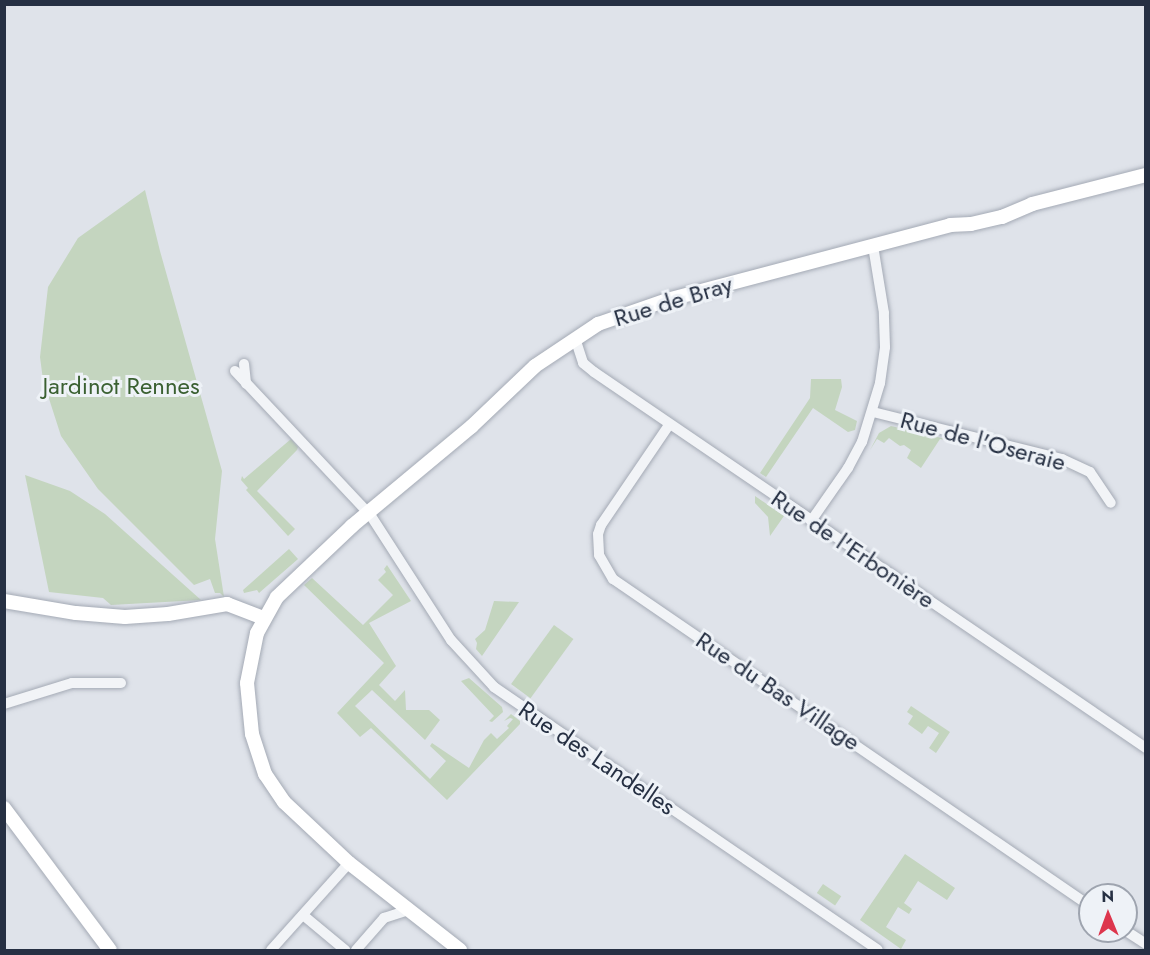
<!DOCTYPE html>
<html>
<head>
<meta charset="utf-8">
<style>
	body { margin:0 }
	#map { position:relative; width:1150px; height:955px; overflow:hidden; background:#dfe3ea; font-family:Jost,sans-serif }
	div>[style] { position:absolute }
	.green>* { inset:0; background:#c4d5bf; transform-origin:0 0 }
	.roads { filter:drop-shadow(0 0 2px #a4aab5) drop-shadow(0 0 2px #a4aab5) }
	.street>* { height:10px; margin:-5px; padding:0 5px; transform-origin:5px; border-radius:5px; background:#f2f4f7 }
	.secondary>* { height:14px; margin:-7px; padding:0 7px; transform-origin:7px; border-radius:7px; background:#fff }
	span { translate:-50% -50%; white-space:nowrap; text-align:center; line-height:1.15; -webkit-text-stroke:6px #eef2f7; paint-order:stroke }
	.street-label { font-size:24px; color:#263043 }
	.park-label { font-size:24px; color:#3a6031 }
	.frame { position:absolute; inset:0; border:6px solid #263043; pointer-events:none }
	.north { position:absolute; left:1078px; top:883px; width:60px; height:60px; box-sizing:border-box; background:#eef2f7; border:2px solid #9ea4af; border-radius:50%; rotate:359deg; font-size:16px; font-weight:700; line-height:24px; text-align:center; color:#263043 }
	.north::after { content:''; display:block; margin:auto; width:21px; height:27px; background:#dd364d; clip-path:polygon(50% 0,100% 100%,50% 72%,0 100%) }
</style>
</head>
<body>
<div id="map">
	<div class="green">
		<i style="clip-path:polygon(145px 190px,160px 251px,222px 471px,215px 539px,224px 597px,220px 593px,215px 593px,210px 579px,194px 585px,98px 489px,61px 436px,43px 380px,40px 357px,48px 287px,78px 238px)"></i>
		<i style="clip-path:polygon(811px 379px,841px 379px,842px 387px,835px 410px,857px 421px,855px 430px,848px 432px,813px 408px,766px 477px,760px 473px,810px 398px)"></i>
		<i style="clip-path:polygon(891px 426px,946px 439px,948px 441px,940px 439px,921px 468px,907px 458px,911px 450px,904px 445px,900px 446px,889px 438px,884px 443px,877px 439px,870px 450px,879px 433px)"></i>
		<i style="clip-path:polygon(291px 439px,298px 447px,297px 450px,257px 491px,295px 529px,288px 536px,246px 490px,248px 488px,241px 480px,242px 476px,244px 479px)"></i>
		<i style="clip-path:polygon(25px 475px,70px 491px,105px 514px,201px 600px,111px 605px,103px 598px,49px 592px)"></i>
		<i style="clip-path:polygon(755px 496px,784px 516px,770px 536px,768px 517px,755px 503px)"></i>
		<i style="clip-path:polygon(289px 549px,298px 559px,259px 593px,257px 590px,244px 593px,243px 590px)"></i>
		<i style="clip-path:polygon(387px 565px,411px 601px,369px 623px,396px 666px,379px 685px,395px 701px,405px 690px,406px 710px,429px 710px,440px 720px,425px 740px,372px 690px,355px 706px,430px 779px,446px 761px,430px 746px,432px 743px,469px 768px,484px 740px,491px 733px,497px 739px,509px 728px,507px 726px,513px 719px,510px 718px,504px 721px,511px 714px,520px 721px,520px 724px,447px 800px,371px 728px,360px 737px,337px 713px,384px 663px,304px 585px,312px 578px,363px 625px,393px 595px,378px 580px,386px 572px,384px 569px)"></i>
		<i style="clip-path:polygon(494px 601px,519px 602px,482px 656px,476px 649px,477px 643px,475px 639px,485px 630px)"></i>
		<i style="left:554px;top:625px;width:24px;height:73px;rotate:36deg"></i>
		<i style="clip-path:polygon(469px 678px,502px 707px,503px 712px,492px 722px,489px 721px,494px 716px,461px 681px)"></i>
		<i style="clip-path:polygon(911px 706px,950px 732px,936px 753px,929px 748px,939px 733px,928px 726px,922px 734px,908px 724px,913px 716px,907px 712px)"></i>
		<i style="clip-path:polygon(905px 854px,955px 888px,947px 900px,918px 881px,904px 903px,912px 909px,909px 914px,898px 907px,886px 927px,906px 940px,901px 949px,860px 920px)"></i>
		<i style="left:823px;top:884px;width:22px;height:11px;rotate:34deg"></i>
	</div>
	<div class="roads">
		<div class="street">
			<i style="left:575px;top:338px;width:26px;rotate:72deg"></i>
			<i style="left:583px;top:363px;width:14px;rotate:39deg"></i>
			<i style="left:594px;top:372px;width:668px;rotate:34.26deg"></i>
			<i style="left:244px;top:364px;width:20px;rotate:84deg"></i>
			<i style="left:235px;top:371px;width:199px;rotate:46.8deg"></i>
			<i style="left:371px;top:516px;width:148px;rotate:57.2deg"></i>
			<i style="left:451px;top:640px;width:64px;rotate:47.5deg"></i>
			<i style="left:494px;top:687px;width:465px;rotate:34.4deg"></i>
			<i style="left:873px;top:412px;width:195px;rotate:14deg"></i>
			<i style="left:1062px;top:459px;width:31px;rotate:25deg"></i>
			<i style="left:1090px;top:472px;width:37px;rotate:56deg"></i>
			<i style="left:669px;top:425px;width:121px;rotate:124.2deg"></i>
			<i style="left:601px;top:525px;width:9px;rotate:108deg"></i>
			<i style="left:598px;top:534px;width:21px;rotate:87deg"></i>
			<i style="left:599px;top:555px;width:28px;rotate:60deg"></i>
			<i style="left:613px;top:579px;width:578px;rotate:34.43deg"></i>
			<i style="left:811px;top:521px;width:65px;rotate:-55.1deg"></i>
			<i style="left:848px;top:468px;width:30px;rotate:-62deg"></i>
			<i style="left:862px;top:442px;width:62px;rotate:-73deg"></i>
			<i style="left:880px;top:383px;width:36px;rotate:-82deg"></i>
			<i style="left:885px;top:347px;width:34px;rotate:-92deg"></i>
			<i style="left:884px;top:313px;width:68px;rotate:-99.3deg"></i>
			<i style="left:4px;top:704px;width:71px;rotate:-17.2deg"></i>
			<i style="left:72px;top:683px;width:49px"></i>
			<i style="left:303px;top:915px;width:55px;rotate:39.8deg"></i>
			<i style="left:1126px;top:931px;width:24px;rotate:33deg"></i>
			<i style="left:271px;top:950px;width:117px;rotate:-48.1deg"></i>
			<i style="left:356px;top:950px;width:43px;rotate:-48.8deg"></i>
			<i style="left:384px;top:918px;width:25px;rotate:-18deg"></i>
		</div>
		<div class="secondary">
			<i style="left:4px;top:601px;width:73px;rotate:9.5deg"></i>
			<i style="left:76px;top:613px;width:49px;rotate:4.7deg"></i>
			<i style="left:125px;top:617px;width:43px;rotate:-4deg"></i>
			<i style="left:168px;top:614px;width:60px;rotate:-9.6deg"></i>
			<i style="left:227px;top:604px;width:39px;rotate:21deg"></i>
			<i style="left:4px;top:808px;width:177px;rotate:53.3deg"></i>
			<i style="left:460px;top:950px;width:141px;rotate:-141.9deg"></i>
			<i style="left:349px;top:863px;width:89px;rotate:-136.8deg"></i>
			<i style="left:284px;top:802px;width:34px;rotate:-124deg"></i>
			<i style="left:265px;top:774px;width:42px;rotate:-108deg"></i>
			<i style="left:252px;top:734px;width:51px;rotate:-95.6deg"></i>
			<i style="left:247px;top:683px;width:51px;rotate:-78.7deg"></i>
			<i style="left:257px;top:633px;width:41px;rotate:-60.9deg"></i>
			<i style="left:277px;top:597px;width:103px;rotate:-43.4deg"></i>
			<i style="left:352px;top:526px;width:155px;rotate:-39.8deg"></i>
			<i style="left:471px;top:427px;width:88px;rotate:-43.6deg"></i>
			<i style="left:535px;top:366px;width:76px;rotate:-33.7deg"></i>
			<i style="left:598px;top:324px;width:73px;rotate:-19.2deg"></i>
			<i style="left:667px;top:300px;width:293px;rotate:-14.8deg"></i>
			<i style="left:950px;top:225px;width:21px;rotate:-3deg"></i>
			<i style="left:971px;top:224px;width:32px;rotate:-13deg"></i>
			<i style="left:1002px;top:217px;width:33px;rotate:-23deg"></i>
			<i style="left:1032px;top:204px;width:118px;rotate:-14.3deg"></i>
		</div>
	</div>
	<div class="street-label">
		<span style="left:673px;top:301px;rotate:-17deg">Rue de Bray</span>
		<span style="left:983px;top:441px;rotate:15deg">Rue de l'Oseraie</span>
		<span style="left:853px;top:549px;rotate:34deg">Rue de l'Erbonière</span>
		<span style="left:778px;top:691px;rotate:34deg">Rue du Bas Village</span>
		<span style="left:597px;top:758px;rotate:34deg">Rue des Landelles</span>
	</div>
	<div class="park-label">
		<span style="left:121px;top:386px">Jardinot Rennes</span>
	</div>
	<div class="frame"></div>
	<div class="north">N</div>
</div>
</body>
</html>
